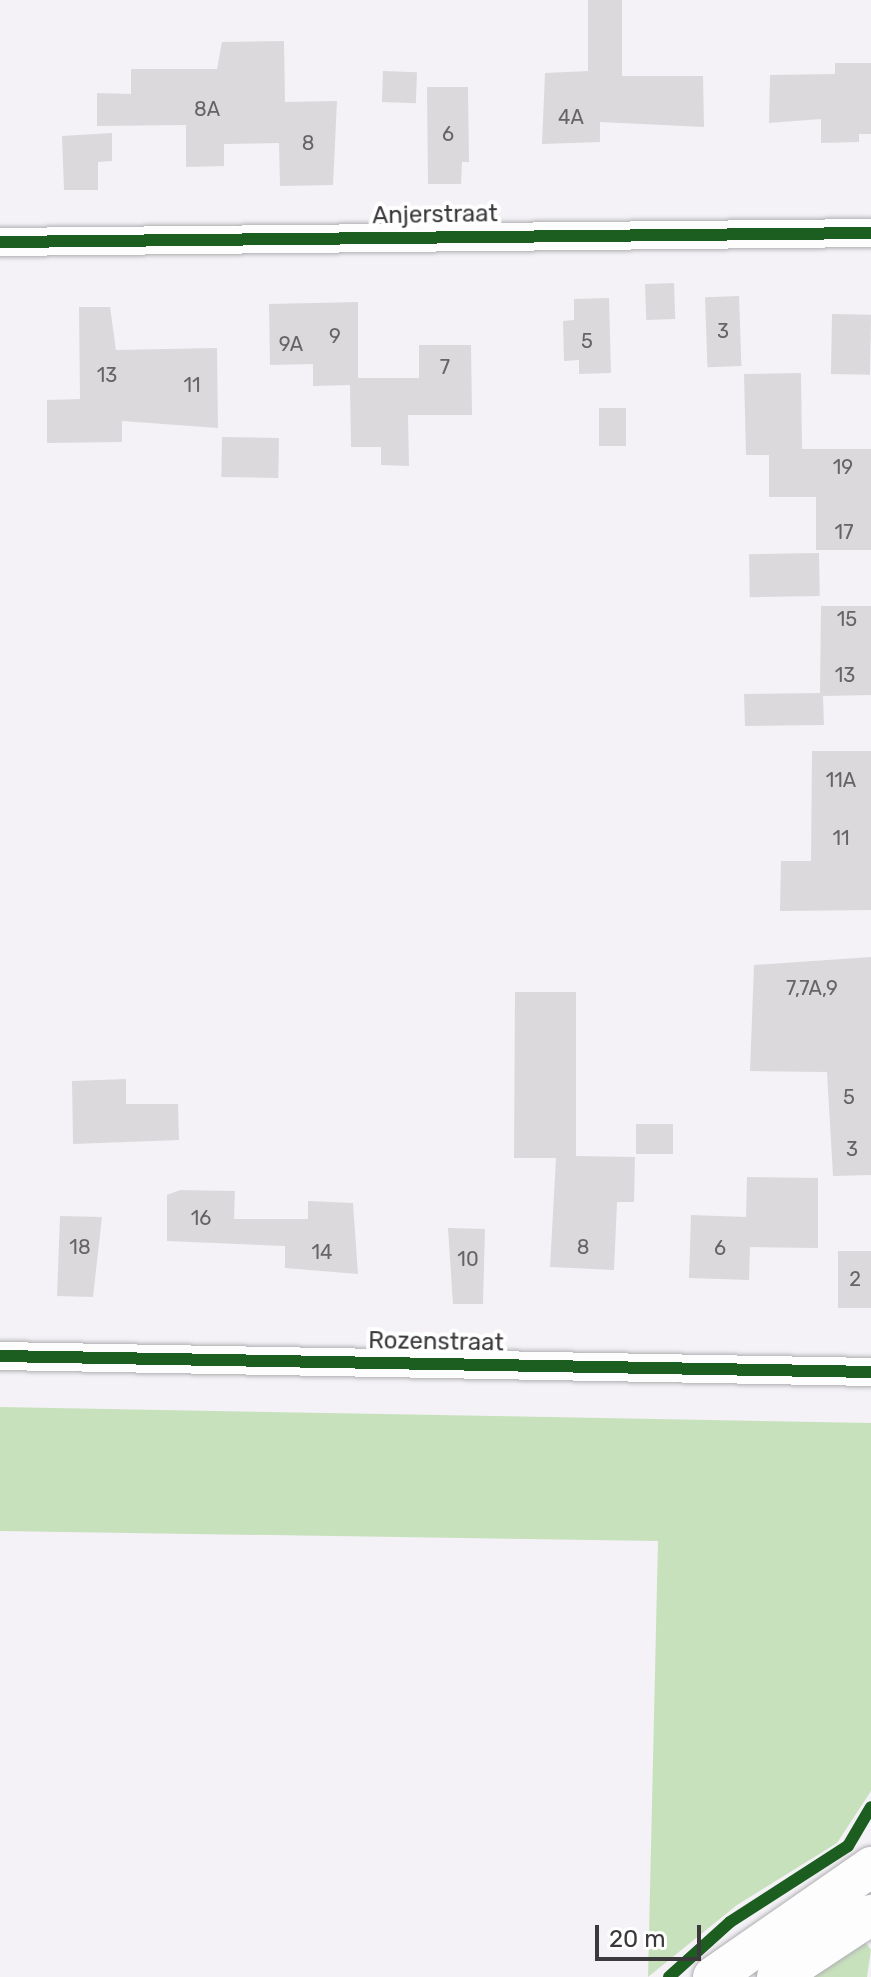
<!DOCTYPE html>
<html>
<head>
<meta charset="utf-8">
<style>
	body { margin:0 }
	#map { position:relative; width:871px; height:1977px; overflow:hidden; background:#f4f2f6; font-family:Rubik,sans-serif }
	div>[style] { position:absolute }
	.green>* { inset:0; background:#c8e1bd }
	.building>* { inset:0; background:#dbd9dc; transform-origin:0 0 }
	.roads { filter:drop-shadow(0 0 2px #afaeb1) drop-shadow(0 0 2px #afaeb1) }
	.street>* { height:28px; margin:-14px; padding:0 14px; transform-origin:14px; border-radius:14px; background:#fdfdfe }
	.secondary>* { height:40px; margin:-20px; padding:0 20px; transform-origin:20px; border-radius:20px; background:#fdfdfe }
	.cycleway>* { height:12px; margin:-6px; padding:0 6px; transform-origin:6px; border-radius:6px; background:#1b5e20 }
	span { translate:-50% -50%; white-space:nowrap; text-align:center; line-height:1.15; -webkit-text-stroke:8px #fff; paint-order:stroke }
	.number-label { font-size:20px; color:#666466 }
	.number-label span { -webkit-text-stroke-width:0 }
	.street-label { font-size:24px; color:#3b393c }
	.scale { position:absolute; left:595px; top:1925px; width:106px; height:36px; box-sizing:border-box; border:4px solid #3b393c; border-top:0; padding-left:10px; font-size:24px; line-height:28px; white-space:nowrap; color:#3b393c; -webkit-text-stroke:6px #fff; paint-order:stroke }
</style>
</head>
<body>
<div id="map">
	<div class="green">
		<i style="clip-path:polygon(0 1407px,871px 1423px,871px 1791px,837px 1843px,737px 1905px,648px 1977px,658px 1541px,0 1531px)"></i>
		<i style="clip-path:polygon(859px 1933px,871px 1950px,867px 1977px,796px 1977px)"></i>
	</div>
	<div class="building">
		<i style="clip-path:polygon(588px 0,622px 0,622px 76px,703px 76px,704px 127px,600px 122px,600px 142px,542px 144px,545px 73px,588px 71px)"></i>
		<i style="clip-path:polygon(284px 41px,285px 102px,337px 101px,333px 185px,280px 186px,279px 143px,224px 144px,224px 166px,186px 167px,186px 125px,97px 126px,97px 93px,131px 94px,131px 69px,217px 69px,222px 42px)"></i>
		<i style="clip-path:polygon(835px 63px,871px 63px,871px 134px,859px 134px,859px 142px,821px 143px,821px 119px,769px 123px,770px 75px,835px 74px)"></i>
		<i style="left:383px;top:71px;width:34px;height:31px;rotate:2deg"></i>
		<i style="clip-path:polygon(427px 87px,468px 87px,469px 162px,462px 162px,461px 184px,428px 184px)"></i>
		<i style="clip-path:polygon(112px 133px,112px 161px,98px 162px,98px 190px,64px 190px,62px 136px)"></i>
		<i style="left:674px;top:283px;width:36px;height:29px;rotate:88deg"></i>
		<i style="left:739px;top:296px;width:70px;height:34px;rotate:88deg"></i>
		<i style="clip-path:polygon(609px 298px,611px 373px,579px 374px,579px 360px,564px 361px,563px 321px,574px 320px,574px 299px)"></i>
		<i style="clip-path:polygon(358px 302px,358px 378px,419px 378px,419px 345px,471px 345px,472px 415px,408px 415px,409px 466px,381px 465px,381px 447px,351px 447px,350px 385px,313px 386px,313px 364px,270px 365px,269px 304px)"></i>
		<i style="clip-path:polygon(79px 307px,110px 307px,116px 350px,217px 348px,218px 428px,122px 421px,122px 442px,47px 443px,47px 400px,80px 399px)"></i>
		<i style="left:832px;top:314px;width:39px;height:60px;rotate:1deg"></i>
		<i style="clip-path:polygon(801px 373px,802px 449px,871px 449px,871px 550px,816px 550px,816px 497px,769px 497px,769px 455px,746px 455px,744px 374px)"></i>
		<i style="left:599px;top:408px;width:27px;height:38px"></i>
		<i style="left:222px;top:437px;width:57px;height:40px;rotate:1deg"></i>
		<i style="left:819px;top:553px;width:43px;height:70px;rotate:89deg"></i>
		<i style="clip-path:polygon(821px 606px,871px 606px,871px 695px,823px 696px,824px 725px,745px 726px,744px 694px,820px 693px)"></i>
		<i style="clip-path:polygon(812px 751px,871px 751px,871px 910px,780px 911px,781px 861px,811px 861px)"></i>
		<i style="clip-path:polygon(871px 957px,871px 1175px,833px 1176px,827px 1072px,750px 1071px,754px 965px)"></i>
		<i style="clip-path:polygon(515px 992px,576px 992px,576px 1156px,635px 1157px,634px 1202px,617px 1202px,614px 1270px,550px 1267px,556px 1158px,514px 1158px)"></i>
		<i style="clip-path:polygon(126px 1079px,126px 1104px,178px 1104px,179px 1140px,73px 1144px,72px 1081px)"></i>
		<i style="left:636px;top:1124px;width:37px;height:30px"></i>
		<i style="clip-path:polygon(747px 1177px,818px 1178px,818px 1248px,750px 1247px,749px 1280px,689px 1278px,691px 1215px,746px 1217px)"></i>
		<i style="clip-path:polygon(180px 1190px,235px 1191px,234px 1219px,308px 1219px,308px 1201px,353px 1203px,358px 1274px,285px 1268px,285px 1246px,167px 1241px,167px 1195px)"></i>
		<i style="clip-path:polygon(60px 1216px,102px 1217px,93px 1297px,57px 1296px)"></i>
		<i style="clip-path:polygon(448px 1228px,485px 1229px,483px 1304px,453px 1304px)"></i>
		<i style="left:838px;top:1251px;width:33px;height:57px"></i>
	</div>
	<div class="roads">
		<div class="street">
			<i style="left:0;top:242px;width:871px;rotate:-0.59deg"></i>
			<i style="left:0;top:1356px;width:871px;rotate:1.05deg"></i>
		</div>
		<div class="secondary">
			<i style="left:713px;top:1977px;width:193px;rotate:-34.8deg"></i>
			<i style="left:777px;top:1977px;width:113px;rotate:-33.4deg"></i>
		</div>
	</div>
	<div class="cycleway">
		<i style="left:0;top:242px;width:871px;rotate:-0.59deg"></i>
		<i style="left:0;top:1356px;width:871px;rotate:1.05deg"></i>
		<i style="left:669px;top:1977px;width:82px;rotate:-42deg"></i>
		<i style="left:730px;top:1922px;width:140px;rotate:-32.8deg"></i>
		<i style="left:848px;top:1846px;width:45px;rotate:-59.5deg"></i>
	</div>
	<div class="number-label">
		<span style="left:207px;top:109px">8A</span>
		<span style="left:571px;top:117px">4A</span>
		<span style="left:448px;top:134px">6</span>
		<span style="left:308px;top:143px">8</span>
		<span style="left:723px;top:331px">3</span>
		<span style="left:335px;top:336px">9</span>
		<span style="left:587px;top:341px">5</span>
		<span style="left:291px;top:344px">9A</span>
		<span style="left:445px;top:367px">7</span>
		<span style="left:107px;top:375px">13</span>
		<span style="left:192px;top:385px">11</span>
		<span style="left:843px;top:467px">19</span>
		<span style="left:844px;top:532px">17</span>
		<span style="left:847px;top:619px">15</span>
		<span style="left:845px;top:675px">13</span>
		<span style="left:841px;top:780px">11A</span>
		<span style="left:841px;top:838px">11</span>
		<span style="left:812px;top:988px">7,7A,9</span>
		<span style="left:849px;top:1097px">5</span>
		<span style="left:852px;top:1149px">3</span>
		<span style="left:201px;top:1218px">16</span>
		<span style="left:80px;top:1247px">18</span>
		<span style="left:583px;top:1247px">8</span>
		<span style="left:720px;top:1248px">6</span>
		<span style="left:322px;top:1252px">14</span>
		<span style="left:468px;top:1259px">10</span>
		<span style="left:855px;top:1279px">2</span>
	</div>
	<div class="street-label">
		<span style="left:435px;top:215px;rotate:-1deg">Anjerstraat</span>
		<span style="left:436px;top:1342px;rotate:1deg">Rozenstraat</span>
	</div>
	<div class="scale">20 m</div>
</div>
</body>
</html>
